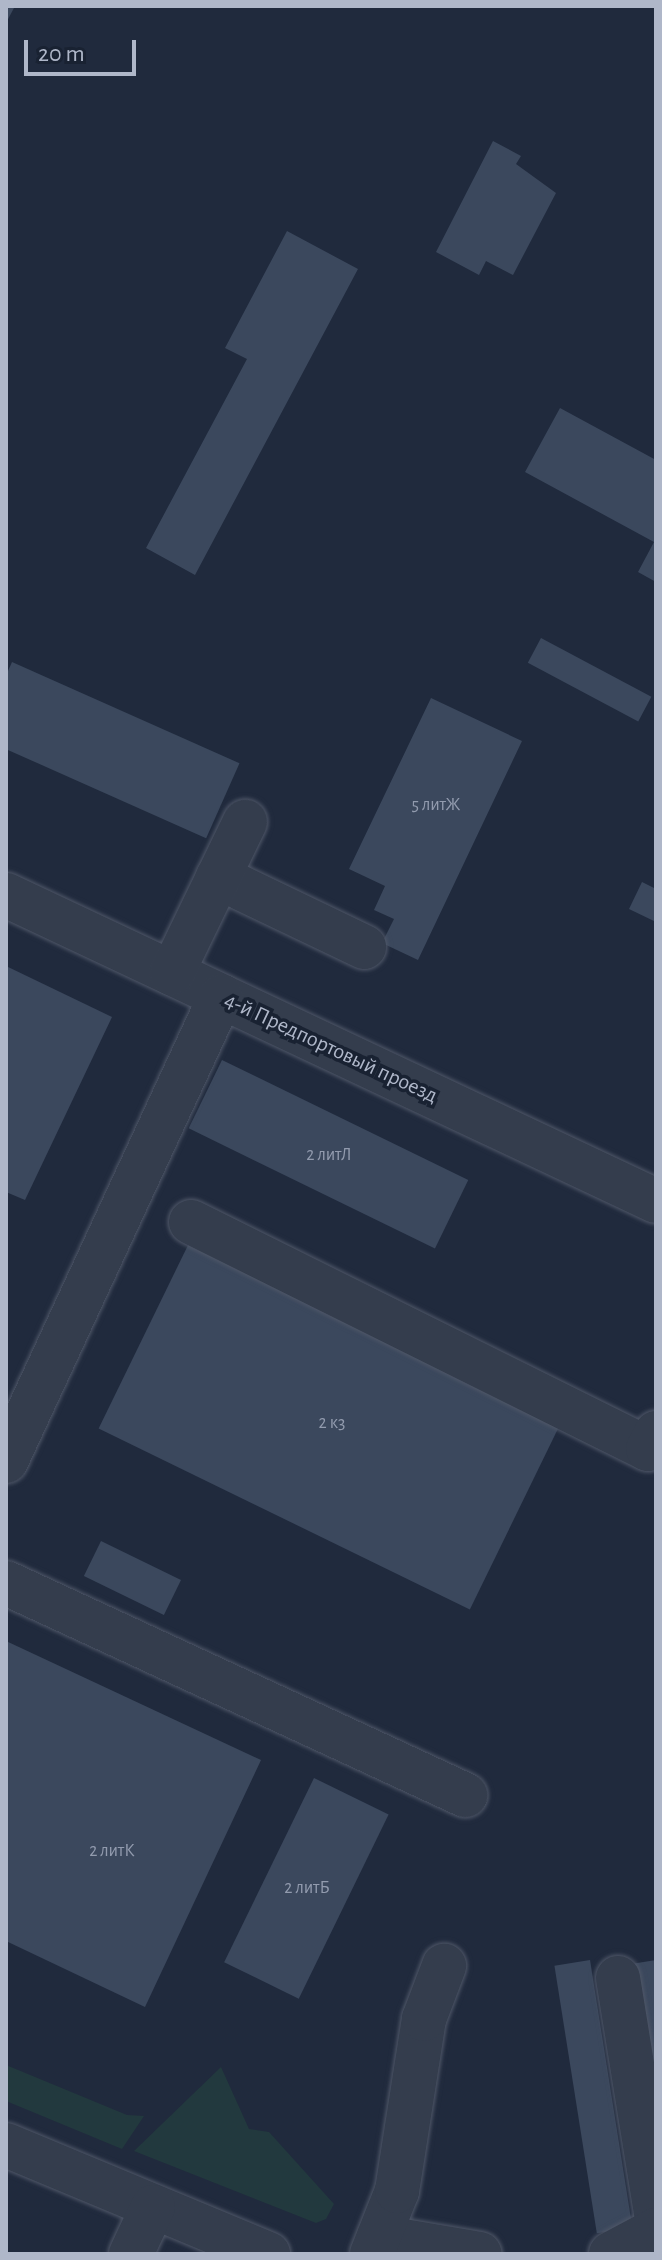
<!DOCTYPE html>
<html>
<head>
<meta charset="utf-8">
<style>
	body { margin:0 }
	#map { position:relative; width:662px; height:2260px; overflow:hidden; background:#202a3d; font-family:"Alegreya Sans",sans-serif }
	div>[style] { position:absolute }
	.green>* { inset:0; background:#22393e }
	.building>* { inset:0; background:#3b485d; transform-origin:0 0 }
	.roads { filter:drop-shadow(0 0 2px #4f5768) drop-shadow(0 0 2px #4f5768) }
	.minor>* { height:44px; margin:-22px; padding:0 22px; transform-origin:22px; border-radius:22px; background:#343d4d }
	span { translate:-50% -50%; white-space:nowrap; text-align:center; line-height:1.15; -webkit-text-stroke:7px #192232; paint-order:stroke }
	.number-label { font-size:18px; color:#929bae }
	.number-label span { -webkit-text-stroke-width:0 }
	.street-label { font-size:22px; color:#afb7c9 }
	.frame { position:absolute; inset:0; border:8px solid #afb7c9; pointer-events:none }
	.scale { position:absolute; left:24px; top:40px; width:112px; height:36px; box-sizing:border-box; border:4px solid #afb7c9; border-top:0; padding-left:10px; font-size:24px; line-height:28px; white-space:nowrap; color:#afb7c9; -webkit-text-stroke:6px #192232; paint-order:stroke }
</style>
</head>
<body>
<div id="map">
	<div class="green">
		<i style="clip-path:polygon(6px 2065px,127px 2115px,144px 2116px,122px 2149px,6px 2101px)"></i>
		<i style="clip-path:polygon(221px 2067px,249px 2129px,269px 2132px,334px 2204px,326px 2219px,316px 2223px,134px 2151px)"></i>
	</div>
	<div class="building">
		<i style="clip-path:polygon(6px 6px,15px 6px,6px 23px)"></i>
		<i style="clip-path:polygon(493px 141px,521px 156px,516px 164px,556px 193px,513px 275px,486px 261px,479px 275px,436px 252px)"></i>
		<i style="clip-path:polygon(287px 231px,358px 269px,195px 575px,146px 548px,247px 359px,225px 348px)"></i>
		<i style="clip-path:polygon(560px 408px,656px 460px,656px 582px,638px 572px,654px 542px,525px 472px)"></i>
		<i style="left:541px;top:638px;width:125px;height:28px;rotate:28deg"></i>
		<i style="left:12px;top:662px;width:249px;height:82px;rotate:24deg"></i>
		<i style="clip-path:polygon(431px 698px,522px 741px,418px 960px,382px 943px,394px 919px,374px 910px,385px 886px,349px 869px)"></i>
		<i style="clip-path:polygon(642px 882px,656px 889px,656px 922px,629px 909px)"></i>
		<i style="clip-path:polygon(6px 966px,112px 1017px,25px 1200px,6px 1192px)"></i>
		<i style="left:222px;top:1060px;width:274px;height:76px;rotate:26deg"></i>
		<i style="left:192px;top:1237px;width:413px;height:213px;rotate:26deg"></i>
		<i style="left:101px;top:1541px;width:89px;height:39px;rotate:26deg"></i>
		<i style="clip-path:polygon(6px 1641px,261px 1760px,145px 2007px,6px 1941px)"></i>
		<i style="left:314px;top:1778px;width:83px;height:205px;rotate:26deg"></i>
		<i style="left:590px;top:1960px;width:271px;height:36px;rotate:81deg"></i>
		<i style="clip-path:polygon(656px 1960px,656px 2103px,631px 1964px)"></i>
	</div>
	<div class="roads">
		<div class="minor">
			<i style="left:218px;top:877px;width:162px;rotate:25.6deg"></i>
			<i style="left:6px;top:895px;width:718px;rotate:25.21deg"></i>
			<i style="left:172px;top:973px;width:168px;rotate:-64.2deg"></i>
			<i style="left:191px;top:1222px;width:510px;rotate:26.41deg"></i>
			<i style="left:648px;top:1449px;width:18px;rotate:-63deg"></i>
			<i style="left:6px;top:1461px;width:512px;rotate:-65.19deg"></i>
			<i style="left:6px;top:1583px;width:506px;rotate:24.79deg"></i>
			<i style="left:618px;top:1978px;width:238px;rotate:80.8deg"></i>
			<i style="left:6px;top:2145px;width:284px;rotate:22.6deg"></i>
			<i style="left:379px;top:2237px;width:102px;rotate:9.6deg"></i>
			<i style="left:131px;top:2254px;width:52px;rotate:-64.9deg"></i>
			<i style="left:372px;top:2254px;width:68px;rotate:-68.4deg"></i>
			<i style="left:397px;top:2191px;width:174px;rotate:-81.1deg"></i>
			<i style="left:424px;top:2019px;width:57px;rotate:-69.3deg"></i>
			<i style="left:611px;top:2254px;width:51px;rotate:-28.1deg"></i>
		</div>
	</div>
	<div class="number-label">
		<span style="left:436px;top:805px">5 литЖ</span>
		<span style="left:329px;top:1155px">2 литЛ</span>
		<span style="left:332px;top:1423px">2 к3</span>
		<span style="left:112px;top:1851px">2 литК</span>
		<span style="left:307px;top:1888px">2 литБ</span>
	</div>
	<div class="street-label">
		<span style="left:331px;top:1048px;rotate:25deg">4-й Предпортовый проезд</span>
	</div>
	<div class="frame"></div>
	<div class="scale">20 m</div>
</div>
</body>
</html>
